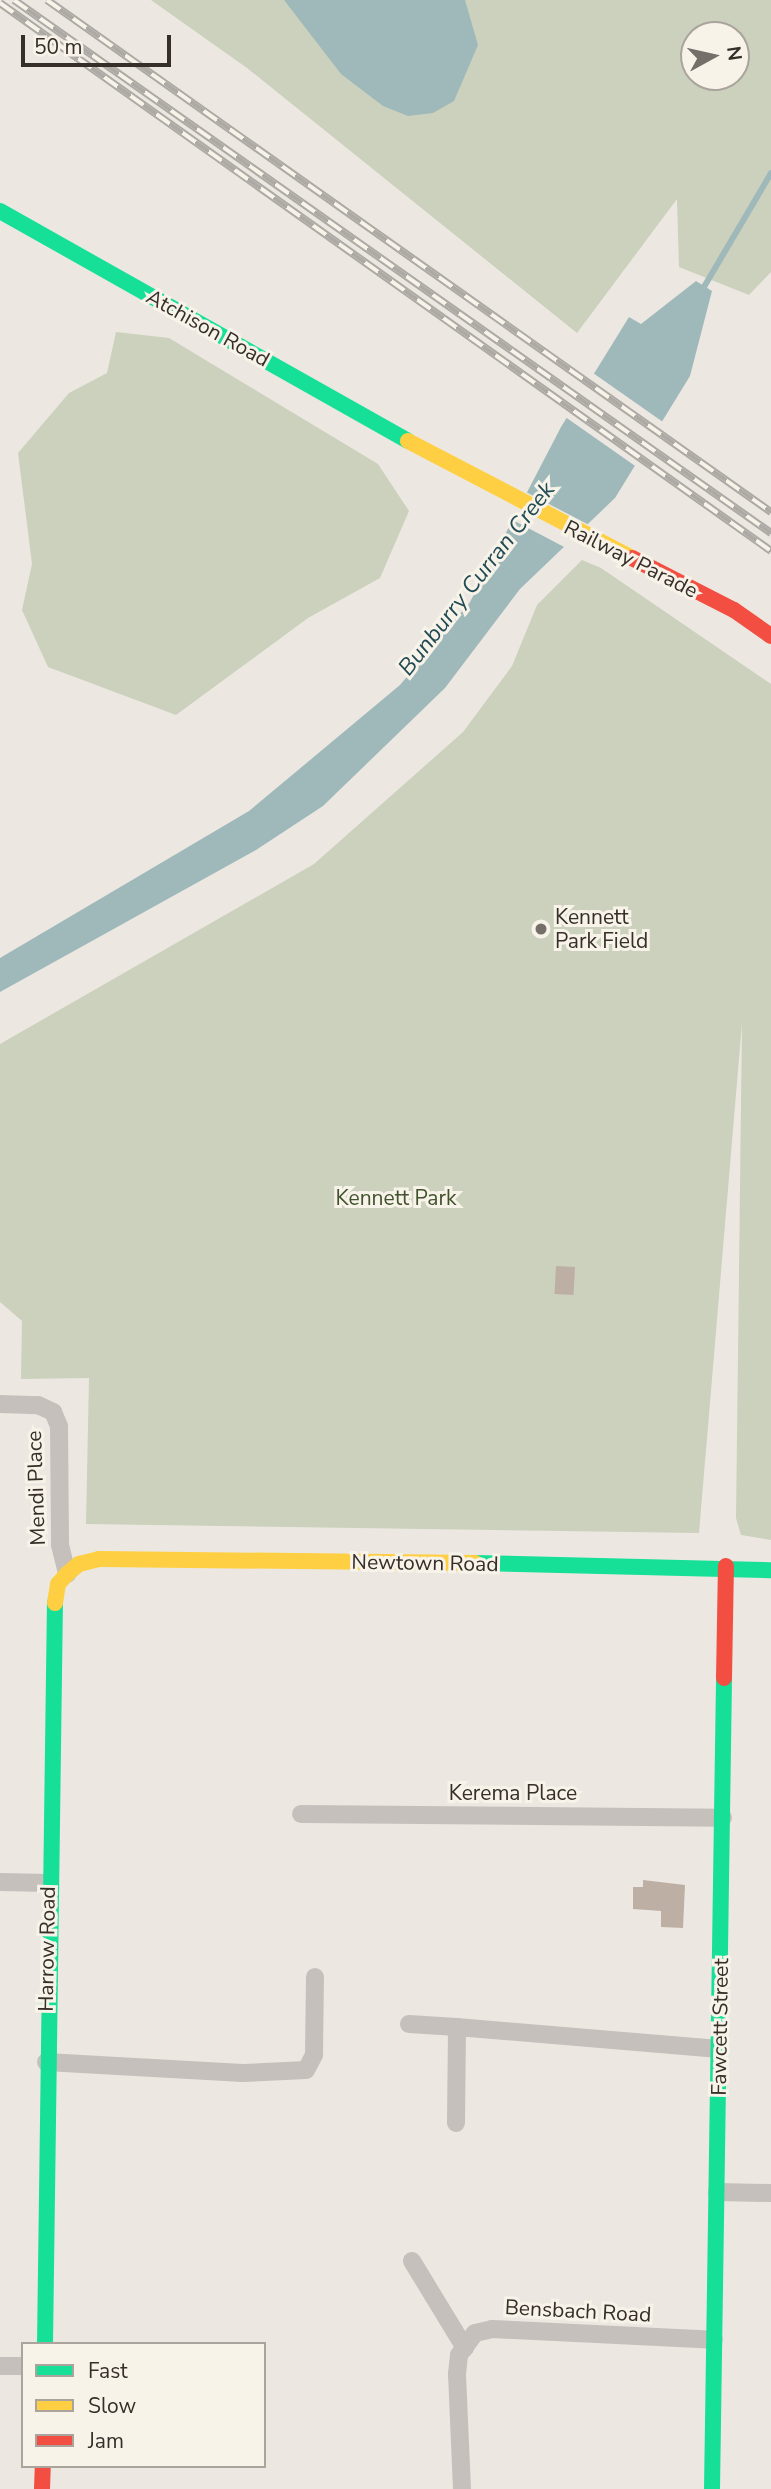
<!DOCTYPE html>
<html>
<head>
<meta charset="utf-8">
<style>
	body { margin:0 }
	#map { position:relative; width:771px; height:2489px; overflow:hidden; background:#ece8e1; font-family:"Nunito Sans",sans-serif }
	div>[style] { position:absolute }
	.green>* { inset:0; background:#cbd1bc }
	.water>* { inset:0; background:#9fb9bb }
	.pier>* { inset:0; background:#ece8e1; transform-origin:0 0 }
	.stream>* { height:6px; margin:-3px; padding:0 3px; transform-origin:3px; border-radius:3px; background:#9fb9bb }
	.building>* { inset:0; background:#beafa4; transform-origin:0 0 }
	.street>* { height:18px; margin:-9px; padding:0 9px; transform-origin:9px; border-radius:9px; background:#c5c0bb }
	.fast>* { height:16px; margin:-8px; padding:0 8px; transform-origin:8px; border-radius:8px; background:#16e098 }
	.slow>* { height:16px; margin:-8px; padding:0 8px; transform-origin:8px; border-radius:8px; background:#ffcf43 }
	.jam>* { height:16px; margin:-8px; padding:0 8px; transform-origin:8px; border-radius:8px; background:#f24e42 }
	.rail>* { height:8px; margin-top:-4px; transform-origin:0; background:repeating-linear-gradient(90deg,#f8f3e9 0 16px,#ada9a4 0 32px); box-sizing:border-box; border-block:2px solid #ada9a4 }
	.dots>* { width:19px; height:19px; translate:-50% -50%; box-sizing:border-box; border:4px solid #f8f3e9; border-radius:50% }
	span { translate:-50% -50%; white-space:nowrap; text-align:center; line-height:1.15; -webkit-text-stroke:6px #f8f3e9; paint-order:stroke }
	.street-label { font-size:21px; color:#352e29 }
	.poi-label { font-size:21px; color:#352e29 }
	.left { translate:0 -50%; text-align:left }
	.park-label { font-size:21px; color:#41522e }
	.water-label { font-size:23px; color:#214b54; font-style:italic }
	.legend { position:absolute; left:21px; top:2342px; width:245px; height:126px; box-sizing:border-box; background:#f8f3e9; border:2px solid #aaa49c; margin:0; padding:9px 12px; list-style:none; font-size:21px; color:#352e29 }
	.legend li { display:flex; align-items:center; gap:14px; height:35px }
	.legend b { width:35px; border:2px solid #aaa49c }
	.north { position:absolute; left:680px; top:21px; width:70px; height:70px; box-sizing:border-box; background:#f8f3e9; border:2px solid #aaa49c; border-radius:50%; rotate:82deg; font-size:19px; font-weight:700; line-height:28px; text-align:center; color:#352e29 }
	.north::after { content:''; display:block; margin:auto; width:24px; height:32px; background:#756f69; clip-path:polygon(50% 0,100% 100%,50% 72%,0 100%) }
	.scale { position:absolute; left:21px; top:35px; width:150px; height:32px; box-sizing:border-box; border:4px solid #352e29; border-top:0; padding-left:9px; font-size:21px; line-height:24px; white-space:nowrap; color:#352e29; -webkit-text-stroke:5px #f8f3e9; paint-order:stroke }
</style>
</head>
<body>
<div id="map">
	<div class="green">
		<i style="clip-path:polygon(evenodd,151px 0,771px 0,771px 272px,749px 295px,679px 267px,677px 199px,577px 333px,247px 68px,151px 0,694px 35px,736px 35px,736px 77px,694px 77px,694px 35px)"></i>
		<i style="clip-path:polygon(116px 332px,169px 338px,378px 464px,409px 511px,380px 578px,308px 618px,176px 715px,48px 667px,22px 610px,32px 564px,18px 453px,69px 393px,107px 373px)"></i>
		<i style="clip-path:polygon(582px 560px,601px 568px,771px 684px,771px 1540px,741px 1535px,736px 1518px,742px 1023px,699px 1533px,86px 1524px,89px 1378px,21px 1379px,22px 1321px,0 1302px,0 1044px,314px 864px,463px 732px,512px 666px,537px 605px)"></i>
	</div>
	<div class="water">
		<i style="clip-path:polygon(284px 0,465px 0,478px 45px,454px 101px,433px 113px,408px 116px,383px 106px,341px 74px)"></i>
		<i style="clip-path:polygon(696px 281px,712px 291px,690px 376px,615px 498px,520px 589px,445px 688px,323px 806px,256px 850px,0 992px,0 958px,249px 811px,400px 685px,470px 602px,561px 427px,629px 317px,641px 324px)"></i>
	</div>
	<div class="pier">
		<i style="left:593px;top:373px;width:88px;height:52px;rotate:35deg"></i>
		<i style="clip-path:polygon(524px 491px,591px 526px,568px 549px,509px 518px)"></i>
	</div>
	<div class="stream">
		<i style="left:701px;top:292px;width:138px;rotate:-59.5deg"></i>
	</div>
	<div class="building">
		<i style="left:556px;top:1266px;width:19px;height:28px;rotate:3deg"></i>
		<i style="clip-path:polygon(643px 1880px,685px 1885px,683px 1928px,661px 1927px,661px 1911px,633px 1909px,633px 1887px,643px 1887px)"></i>
	</div>
	<div class="street">
		<i style="left:0;top:1404px;width:38px;rotate:2deg"></i>
		<i style="left:38px;top:1405px;width:17px;rotate:25deg"></i>
		<i style="left:53px;top:1412px;width:15px;rotate:67deg"></i>
		<i style="left:59px;top:1426px;width:119px;rotate:89.5deg"></i>
		<i style="left:60px;top:1545px;width:30px;rotate:76deg"></i>
		<i style="left:301px;top:1814px;width:422px;rotate:0.5deg"></i>
		<i style="left:0;top:1882px;width:48px;rotate:1.2deg"></i>
		<i style="left:409px;top:2024px;width:48px;rotate:3.6deg"></i>
		<i style="left:46px;top:2062px;width:197px;rotate:3.2deg"></i>
		<i style="left:243px;top:2073px;width:63px;rotate:-2.7deg"></i>
		<i style="left:306px;top:2070px;width:17px;rotate:-62deg"></i>
		<i style="left:314px;top:2055px;width:78px;rotate:-89.3deg"></i>
		<i style="left:456px;top:2123px;width:96px;rotate:-89.4deg"></i>
		<i style="left:457px;top:2027px;width:263px;rotate:4.8deg"></i>
		<i style="left:717px;top:2192px;width:54px;rotate:1.1deg"></i>
		<i style="left:412px;top:2261px;width:102px;rotate:58.7deg"></i>
		<i style="left:0;top:2366px;width:23px"></i>
		<i style="left:462px;top:2489px;width:115px;rotate:-92.5deg"></i>
		<i style="left:457px;top:2374px;width:19px;rotate:-84deg"></i>
		<i style="left:459px;top:2355px;width:27px;rotate:-54deg"></i>
		<i style="left:475px;top:2333px;width:17px;rotate:-13deg"></i>
		<i style="left:492px;top:2329px;width:222px;rotate:2.8deg"></i>
	</div>
	<div class="fast">
		<i style="left:0;top:211px;width:468px;rotate:29.4deg"></i>
		<i style="left:475px;top:1563px;width:296px;rotate:1.4deg"></i>
		<i style="left:45px;top:2344px;width:741px;rotate:-89.23deg"></i>
		<i style="left:712px;top:2489px;width:811px;rotate:-89.15deg"></i>
	</div>
	<div class="slow">
		<i style="left:408px;top:441px;width:253px;rotate:27.6deg"></i>
		<i style="left:55px;top:1603px;width:19px;rotate:-81deg"></i>
		<i style="left:58px;top:1584px;width:13px;rotate:-48deg"></i>
		<i style="left:67px;top:1574px;width:16px;rotate:-40deg"></i>
		<i style="left:79px;top:1564px;width:21px;rotate:-14deg"></i>
		<i style="left:99px;top:1559px;width:376px;rotate:0.6deg"></i>
	</div>
	<div class="jam">
		<i style="left:632px;top:558px;width:114px;rotate:27deg"></i>
		<i style="left:734px;top:610px;width:45px;rotate:35.1deg"></i>
		<i style="left:724px;top:1678px;width:112px;rotate:-89deg"></i>
		<i style="left:42px;top:2489px;width:23px;rotate:-88deg"></i>
	</div>
	<div class="rail">
		<i style="left:14px;top:0;width:926px;rotate:35.15deg"></i>
		<i style="left:47px;top:0;width:887px;rotate:35.27deg"></i>
		<i style="left:0;top:3px;width:946px;rotate:35.4deg"></i>
	</div>
	<div class="dots">
		<i style="left:541px;top:929px;background:#756f69"></i>
	</div>
	<div class="street-label">
		<span style="left:208px;top:328px;rotate:29deg">Atchison Road</span>
		<span style="left:631px;top:559px;rotate:27deg">Railway Parade</span>
		<span style="left:36px;top:1488px;rotate:-92deg">Mendi Place</span>
		<span style="left:425px;top:1563px;rotate:1deg">Newtown Road</span>
		<span style="left:513px;top:1793px">Kerema Place</span>
		<span style="left:47px;top:1949px;rotate:-89deg">Harrow Road</span>
		<span style="left:720px;top:2027px;rotate:-89deg">Fawcett Street</span>
		<span style="left:578px;top:2311px;rotate:3deg">Bensbach Road</span>
	</div>
	<div class="poi-label">
		<span class="left" style="left:555px;top:929px">Kennett<br>Park Field</span>
	</div>
	<div class="park-label">
		<span style="left:396px;top:1198px">Kennett Park</span>
	</div>
	<div class="water-label">
		<span style="left:477px;top:579px;rotate:-52deg">Bunburry Curran Creek</span>
	</div>
	<ul class="legend">
	<li><b style="height:9px;background:#16e098"></b>Fast</li>
	<li><b style="height:9px;background:#ffcf43"></b>Slow</li>
	<li><b style="height:9px;background:#f24e42"></b>Jam</li>
	</ul>
	<div class="north">N</div>
	<div class="scale">50 m</div>
</div>
</body>
</html>
